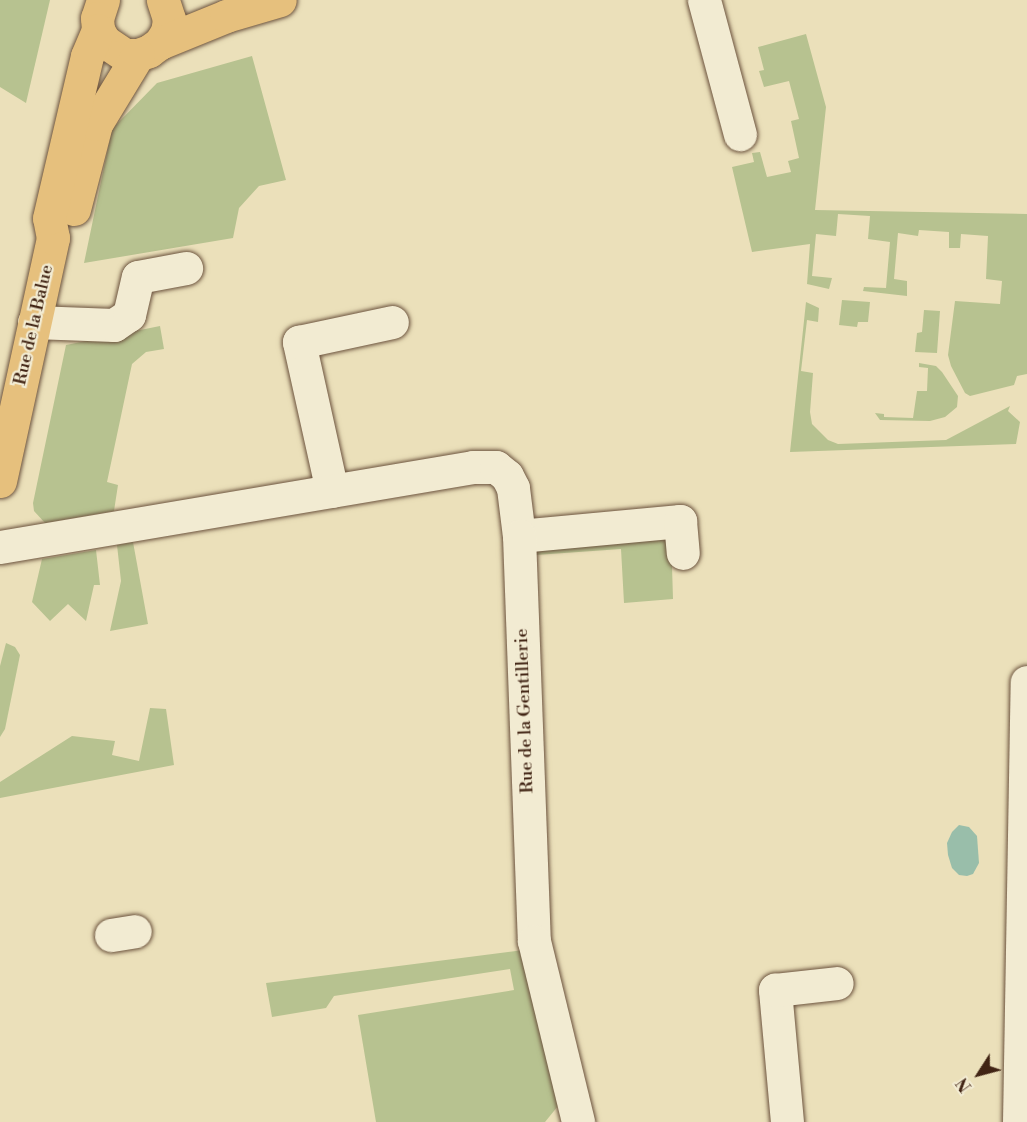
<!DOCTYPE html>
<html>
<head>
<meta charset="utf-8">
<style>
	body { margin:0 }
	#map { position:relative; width:1027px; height:1122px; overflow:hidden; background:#ebe0ba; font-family:"Libre Bodoni",serif }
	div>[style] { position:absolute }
	.green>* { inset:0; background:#b7c290 }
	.water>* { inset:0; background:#99beaa }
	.roads { filter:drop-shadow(0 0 2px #6c533e) drop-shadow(0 0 2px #6c533e) }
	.minor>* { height:33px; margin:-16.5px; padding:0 16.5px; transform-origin:16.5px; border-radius:16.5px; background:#f2ebd2 }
	.major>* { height:33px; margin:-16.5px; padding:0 16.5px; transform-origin:16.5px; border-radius:16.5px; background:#e6c07d }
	span { translate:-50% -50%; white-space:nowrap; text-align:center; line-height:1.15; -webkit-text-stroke:4.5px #f2ebd2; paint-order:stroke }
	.street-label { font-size:18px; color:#412414 }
	.north { position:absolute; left:949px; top:1044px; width:60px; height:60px; -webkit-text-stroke:4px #f2ebd2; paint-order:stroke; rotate:234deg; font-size:16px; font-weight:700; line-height:24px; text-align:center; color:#412414 }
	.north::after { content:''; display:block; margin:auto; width:21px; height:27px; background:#412414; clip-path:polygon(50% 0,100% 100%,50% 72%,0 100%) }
</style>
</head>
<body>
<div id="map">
	<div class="green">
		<i style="clip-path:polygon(0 0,50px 0,26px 103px,0 87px)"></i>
		<i style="clip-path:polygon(806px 34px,826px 107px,815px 210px,1027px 214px,1027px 374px,1017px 376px,1014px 385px,970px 396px,965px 393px,951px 366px,948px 355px,955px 301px,1000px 304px,1002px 281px,986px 279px,988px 236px,961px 234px,960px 248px,949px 248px,949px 232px,919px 230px,918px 236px,898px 233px,894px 279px,907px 281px,907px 296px,863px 291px,864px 287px,886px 288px,890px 242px,868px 239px,870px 216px,838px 214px,836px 236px,816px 234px,812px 276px,832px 278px,829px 289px,807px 284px,810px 244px,752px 252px,732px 167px,754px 162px,752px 153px,760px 152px,767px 177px,791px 172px,788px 161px,799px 158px,791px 121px,799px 119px,789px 81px,764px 87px,759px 71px,764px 70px,758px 47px)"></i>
		<i style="clip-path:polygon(252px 56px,286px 180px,259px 186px,239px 208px,233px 238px,84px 263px,112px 129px,157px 83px)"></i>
		<i style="clip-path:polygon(842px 300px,870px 302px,868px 322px,858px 322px,857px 327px,839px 325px)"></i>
		<i style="clip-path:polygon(806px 302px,819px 308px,818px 322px,807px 320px,801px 371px,813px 373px,810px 412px,812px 424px,828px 440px,838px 444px,946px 440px,1010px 406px,1008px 411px,1020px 422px,1016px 444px,790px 452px)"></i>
		<i style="clip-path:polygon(924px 310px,940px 311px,937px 353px,915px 352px,917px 333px,922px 332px)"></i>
		<i style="clip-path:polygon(160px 326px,164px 349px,146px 352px,132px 364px,107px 482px,118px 485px,114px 511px,45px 523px,34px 511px,33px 503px,66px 345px)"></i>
		<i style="clip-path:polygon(919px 363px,936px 366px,942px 372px,958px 396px,957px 407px,945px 417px,930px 421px,880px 420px,875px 413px,884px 414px,884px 417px,913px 418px,917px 391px,927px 391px,928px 368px,919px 367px)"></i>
		<i style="clip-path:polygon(671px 533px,673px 599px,624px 603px,621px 549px,536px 555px,535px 543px)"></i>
		<i style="clip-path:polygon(133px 542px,148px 624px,110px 631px,121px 581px,117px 545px)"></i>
		<i style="clip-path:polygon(96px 550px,100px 585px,94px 585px,86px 621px,68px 604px,50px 621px,32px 602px,42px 559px)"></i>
		<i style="clip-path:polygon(6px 643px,15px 647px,20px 655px,5px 729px,0 737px,0 666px)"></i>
		<i style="clip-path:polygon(150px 708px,166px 709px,174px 765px,0 798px,0 782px,72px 736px,115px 741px,112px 755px,139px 761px)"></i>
		<i style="clip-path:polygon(524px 950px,558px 1106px,545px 1122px,376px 1122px,358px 1015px,514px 990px,510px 969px,334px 996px,326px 1008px,272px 1017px,266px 983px)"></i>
	</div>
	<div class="water">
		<i style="clip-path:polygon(959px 825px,969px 827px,977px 836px,979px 863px,973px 874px,967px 876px,959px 875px,952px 868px,948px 855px,947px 843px,952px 832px)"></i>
	</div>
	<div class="roads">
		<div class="minor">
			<i style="left:704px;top:0;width:139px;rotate:75deg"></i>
			<i style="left:34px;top:322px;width:80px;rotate:2.1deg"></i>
			<i style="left:114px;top:325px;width:18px;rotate:-34deg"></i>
			<i style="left:129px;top:315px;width:39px;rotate:-77deg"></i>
			<i style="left:138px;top:277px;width:49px;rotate:-10.6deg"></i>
			<i style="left:332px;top:491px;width:153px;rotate:-102.5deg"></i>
			<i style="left:299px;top:342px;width:95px;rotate:-12.1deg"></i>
			<i style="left:519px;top:536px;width:162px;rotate:-5.3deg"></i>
			<i style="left:680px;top:521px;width:32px;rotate:85deg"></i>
			<i style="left:0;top:547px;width:480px;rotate:-9.6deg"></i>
			<i style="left:473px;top:467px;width:23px"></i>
			<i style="left:496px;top:467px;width:14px;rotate:39deg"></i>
			<i style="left:507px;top:476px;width:13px;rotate:63deg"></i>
			<i style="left:513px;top:488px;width:48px;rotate:82.9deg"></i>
			<i style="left:519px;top:536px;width:405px;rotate:87.9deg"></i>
			<i style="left:534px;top:941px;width:186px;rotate:76.3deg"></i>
			<i style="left:111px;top:935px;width:24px;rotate:-9deg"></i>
			<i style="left:787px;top:1122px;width:133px;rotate:-95.2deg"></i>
			<i style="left:775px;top:990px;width:62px;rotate:-6.4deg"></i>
			<i style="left:1019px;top:1122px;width:440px;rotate:-89deg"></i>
		</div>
		<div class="major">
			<i style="left:103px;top:0;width:19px;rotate:108deg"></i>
			<i style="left:97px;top:18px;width:12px;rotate:85deg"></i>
			<i style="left:98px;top:30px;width:13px;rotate:61deg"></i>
			<i style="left:104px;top:41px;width:25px;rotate:34deg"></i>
			<i style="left:125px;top:55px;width:13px"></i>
			<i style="left:138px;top:55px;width:12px;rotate:-20deg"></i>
			<i style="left:149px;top:51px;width:14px;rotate:-36deg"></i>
			<i style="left:160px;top:43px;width:13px;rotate:-58deg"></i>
			<i style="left:167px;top:32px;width:13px;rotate:-81deg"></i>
			<i style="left:169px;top:19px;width:20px;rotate:-108deg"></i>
			<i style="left:160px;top:43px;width:71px;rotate:-22.2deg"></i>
			<i style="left:226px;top:16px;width:56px;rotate:-16.5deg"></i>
			<i style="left:74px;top:209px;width:88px;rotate:-75.5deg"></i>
			<i style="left:96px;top:124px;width:81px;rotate:-58.7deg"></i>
			<i style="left:0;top:481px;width:249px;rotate:-77.7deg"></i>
			<i style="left:53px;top:238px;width:20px;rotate:-101deg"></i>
			<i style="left:49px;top:218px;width:166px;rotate:-76.8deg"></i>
			<i style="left:87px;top:56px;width:28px;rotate:-67deg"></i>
		</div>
	</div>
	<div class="street-label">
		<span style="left:34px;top:325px;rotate:-77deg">Rue de la Balue</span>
		<span style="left:525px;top:711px;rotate:-92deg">Rue de la Gentillerie</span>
	</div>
	<div class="north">N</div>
</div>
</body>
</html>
